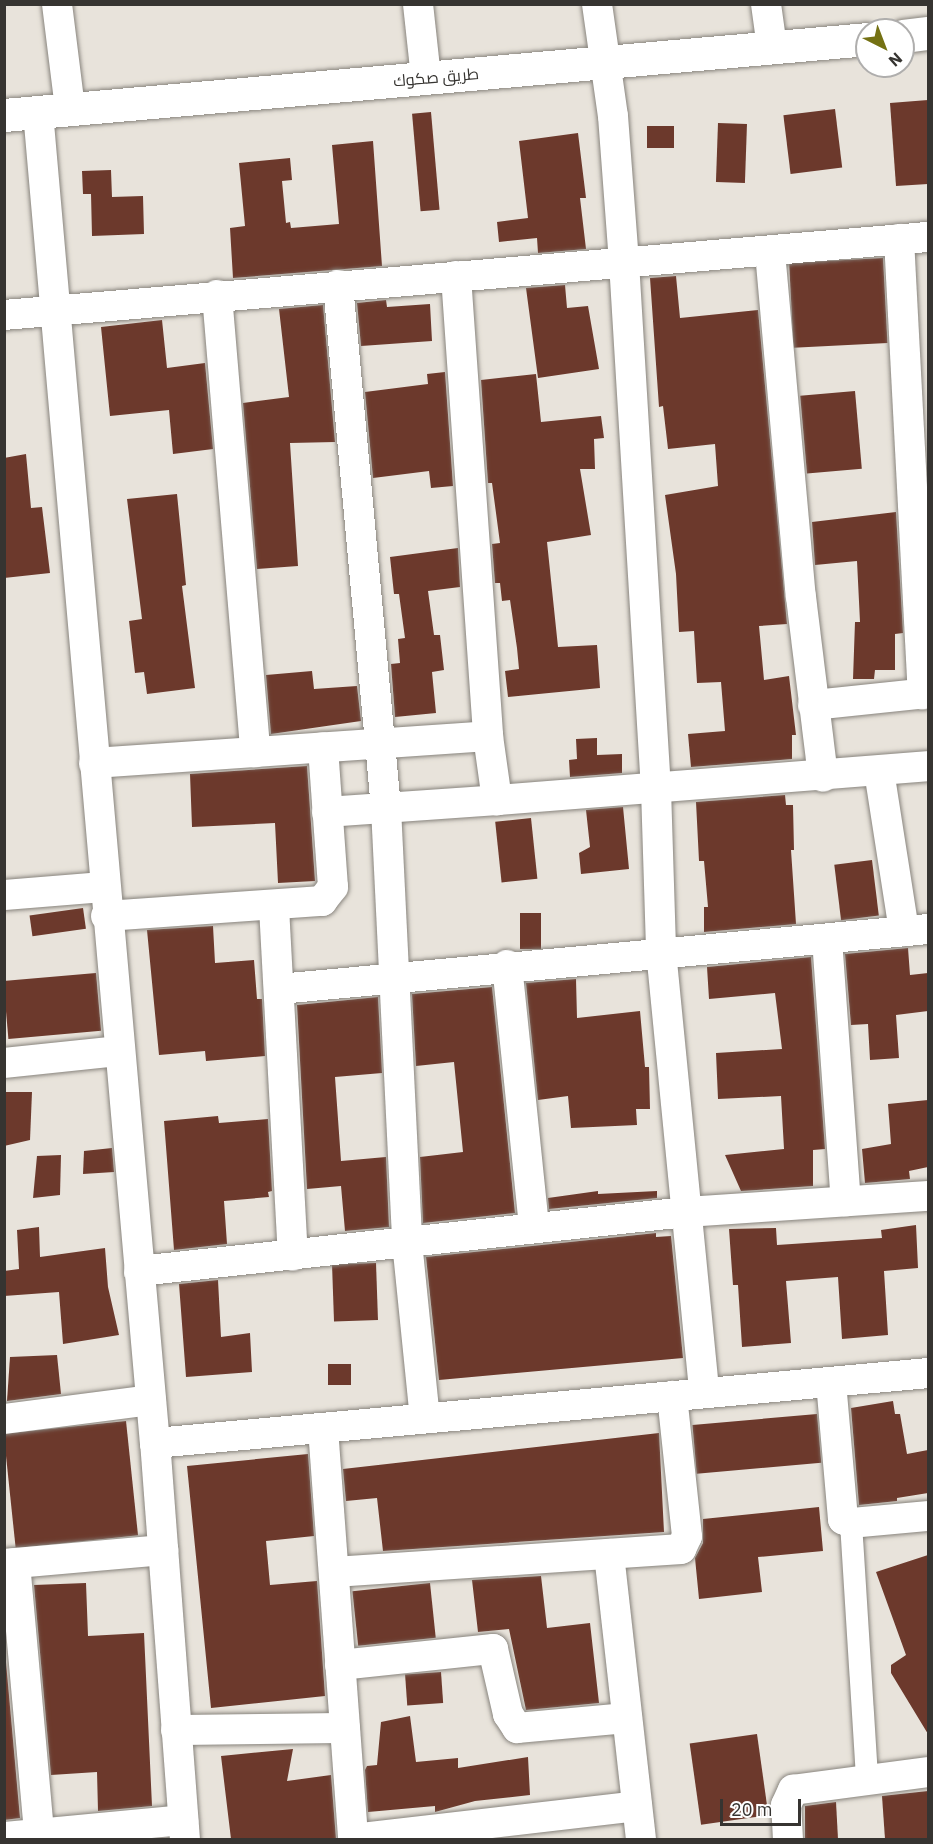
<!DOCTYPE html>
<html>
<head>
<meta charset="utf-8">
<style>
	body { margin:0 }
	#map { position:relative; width:933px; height:1844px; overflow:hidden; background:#e8e3db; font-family:"IBM Plex Sans",Cairo,sans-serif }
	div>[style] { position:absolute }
	.building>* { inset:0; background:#6c392c; transform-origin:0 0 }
	.roads { filter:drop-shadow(0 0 2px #88847d) drop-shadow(0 0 2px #88847d) }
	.pedestrian>* { height:22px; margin:-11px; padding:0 11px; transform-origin:11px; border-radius:11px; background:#fff }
	.minor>* { height:30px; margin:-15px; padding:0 15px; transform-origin:15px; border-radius:15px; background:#fff }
	.tertiary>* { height:33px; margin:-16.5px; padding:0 16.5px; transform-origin:16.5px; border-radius:16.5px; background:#fff }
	span { translate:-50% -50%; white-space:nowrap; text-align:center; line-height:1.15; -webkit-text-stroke:6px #fff; paint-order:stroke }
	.street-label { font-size:16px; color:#363431 }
	.frame { position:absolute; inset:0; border:6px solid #363431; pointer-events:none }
	.north { position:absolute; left:855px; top:18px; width:60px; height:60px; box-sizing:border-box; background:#fff; border:2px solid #afaead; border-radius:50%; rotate:138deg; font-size:16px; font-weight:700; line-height:24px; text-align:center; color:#363431 }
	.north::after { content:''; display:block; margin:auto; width:21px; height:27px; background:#747113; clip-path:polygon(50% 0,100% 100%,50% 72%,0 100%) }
	.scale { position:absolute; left:720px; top:1799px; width:81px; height:27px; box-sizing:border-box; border:3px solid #363431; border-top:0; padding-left:8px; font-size:18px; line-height:21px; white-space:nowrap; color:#363431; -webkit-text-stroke:4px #fff; paint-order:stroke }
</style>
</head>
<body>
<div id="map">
	<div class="building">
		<i style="clip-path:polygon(928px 100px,928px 184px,896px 186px,890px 103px)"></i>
		<i style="left:835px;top:109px;width:59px;height:52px;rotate:83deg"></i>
		<i style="left:431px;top:112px;width:98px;height:19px;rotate:85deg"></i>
		<i style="left:718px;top:123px;width:29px;height:59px;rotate:2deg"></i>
		<i style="left:647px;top:126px;width:27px;height:22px"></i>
		<i style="clip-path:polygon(578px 133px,586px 198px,580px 198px,586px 249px,538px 253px,537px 238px,499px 242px,497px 222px,528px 218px,519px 141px)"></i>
		<i style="clip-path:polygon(373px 141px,382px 266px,233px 278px,230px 228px,245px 226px,239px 163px,290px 158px,292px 180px,282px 181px,286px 223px,290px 222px,291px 228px,339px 224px,332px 145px)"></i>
		<i style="clip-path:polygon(111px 170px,112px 197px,143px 196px,144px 234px,92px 236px,91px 194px,83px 194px,82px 171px)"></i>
		<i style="left:883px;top:258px;width:85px;height:94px;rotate:87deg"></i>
		<i style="clip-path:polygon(676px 276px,680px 318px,758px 310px,787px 624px,759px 626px,764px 680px,789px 676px,796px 735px,792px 735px,792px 759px,691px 767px,688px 734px,725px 731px,721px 682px,697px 683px,694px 631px,679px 632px,676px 574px,665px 495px,718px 486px,715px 444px,668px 449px,663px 406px,659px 407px,650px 278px)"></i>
		<i style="clip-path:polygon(565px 285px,567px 308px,588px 306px,599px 369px,538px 378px,526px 288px)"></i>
		<i style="clip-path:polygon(386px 300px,387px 307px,430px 304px,432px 341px,361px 346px,357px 303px)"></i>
		<i style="clip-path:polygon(323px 305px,335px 442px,290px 443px,298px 566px,257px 569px,243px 403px,289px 397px,279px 309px)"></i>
		<i style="clip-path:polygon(162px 320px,167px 368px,205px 363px,213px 449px,173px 454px,169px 410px,110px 416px,101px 327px)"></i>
		<i style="clip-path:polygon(445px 372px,453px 486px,431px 488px,429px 471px,373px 478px,365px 392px,428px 384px,427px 374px)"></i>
		<i style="clip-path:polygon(536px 374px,541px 422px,601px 416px,604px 438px,594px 439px,595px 469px,580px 469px,591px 535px,547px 542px,558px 647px,597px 645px,600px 688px,508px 697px,505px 671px,519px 669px,517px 648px,510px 600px,502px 601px,500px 583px,495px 583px,492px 544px,500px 543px,492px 483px,488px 483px,481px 380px)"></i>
		<i style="left:855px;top:391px;width:78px;height:55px;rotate:85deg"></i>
		<i style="clip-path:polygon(26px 454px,31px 508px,42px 507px,50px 573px,4px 578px,4px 458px)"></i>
		<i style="clip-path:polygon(177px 494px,186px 585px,182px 586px,195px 688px,147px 694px,144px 672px,135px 673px,129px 621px,142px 619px,127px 499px)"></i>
		<i style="clip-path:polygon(896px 512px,903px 633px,895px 634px,895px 670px,875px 670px,874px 679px,853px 679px,855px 622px,860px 622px,857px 561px,815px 565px,812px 522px)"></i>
		<i style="clip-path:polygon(458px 548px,460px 587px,428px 591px,434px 635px,440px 635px,444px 670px,432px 672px,436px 713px,395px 717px,391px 664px,400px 663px,398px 639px,405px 638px,399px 594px,394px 594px,390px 557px)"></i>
		<i style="clip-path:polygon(312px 671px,314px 689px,357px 686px,361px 721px,271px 734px,266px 675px)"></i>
		<i style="clip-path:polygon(597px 738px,597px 755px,622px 754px,622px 773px,570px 777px,569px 760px,577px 759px,576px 739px)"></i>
		<i style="clip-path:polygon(307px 766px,315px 881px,278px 883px,275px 823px,192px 827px,190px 774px)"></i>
		<i style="clip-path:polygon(785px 795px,786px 805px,793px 805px,794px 850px,791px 850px,796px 924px,704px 932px,704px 907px,708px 907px,704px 861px,699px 861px,696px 802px)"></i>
		<i style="clip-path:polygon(623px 807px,629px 869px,581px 874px,579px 853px,590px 847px,586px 810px)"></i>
		<i style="left:531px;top:818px;width:61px;height:36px;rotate:84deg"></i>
		<i style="left:872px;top:860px;width:56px;height:38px;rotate:83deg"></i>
		<i style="left:83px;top:908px;width:21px;height:54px;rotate:82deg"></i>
		<i style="left:520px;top:913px;width:21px;height:36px"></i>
		<i style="clip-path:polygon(213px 926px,215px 963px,254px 960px,257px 999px,262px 999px,265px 1056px,206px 1061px,205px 1051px,159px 1055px,147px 930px)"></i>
		<i style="clip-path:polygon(908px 948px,910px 975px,928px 973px,928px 1011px,896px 1015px,899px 1058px,870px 1060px,868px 1024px,851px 1025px,845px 954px)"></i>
		<i style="clip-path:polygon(811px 957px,825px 1149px,813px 1150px,813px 1186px,741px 1191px,725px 1155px,784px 1149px,781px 1096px,718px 1099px,716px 1053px,782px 1049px,775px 993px,709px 999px,707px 967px)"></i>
		<i style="left:96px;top:973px;width:58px;height:93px;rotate:85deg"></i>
		<i style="clip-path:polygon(576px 979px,577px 1018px,640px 1011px,645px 1067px,649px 1067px,650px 1109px,636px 1109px,637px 1125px,571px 1128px,568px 1096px,538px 1100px,526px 983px)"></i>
		<i style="clip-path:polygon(492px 987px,515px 1213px,423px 1223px,420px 1157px,463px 1152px,454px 1062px,416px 1066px,412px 994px)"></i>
		<i style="clip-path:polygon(378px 997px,382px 1073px,335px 1077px,341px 1161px,386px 1157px,389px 1227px,345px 1231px,341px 1186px,307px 1189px,297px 1005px)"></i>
		<i style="clip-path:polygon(4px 1092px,32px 1092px,30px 1140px,4px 1146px)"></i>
		<i style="clip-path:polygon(928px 1100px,928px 1167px,909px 1171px,910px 1179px,865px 1183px,862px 1149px,891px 1144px,888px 1104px)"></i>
		<i style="clip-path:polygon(218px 1116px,219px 1123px,268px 1119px,272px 1191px,268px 1192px,269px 1197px,224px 1201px,227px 1244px,174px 1250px,164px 1121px)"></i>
		<i style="clip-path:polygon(112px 1148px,114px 1172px,83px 1174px,84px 1151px)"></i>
		<i style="clip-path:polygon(61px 1155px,60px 1195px,33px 1198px,37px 1156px)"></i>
		<i style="clip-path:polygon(598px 1191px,598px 1194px,657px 1191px,657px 1198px,549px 1209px,548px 1198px)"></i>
		<i style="clip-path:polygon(916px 1225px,918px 1268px,884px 1271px,888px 1335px,842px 1339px,838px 1277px,786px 1281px,791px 1343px,742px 1347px,738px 1285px,733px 1285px,729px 1229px,776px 1228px,777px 1245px,882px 1238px,881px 1230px)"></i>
		<i style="clip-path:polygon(39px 1227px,40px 1257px,105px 1248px,108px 1287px,119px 1335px,63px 1344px,59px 1292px,4px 1296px,4px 1271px,19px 1269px,17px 1230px)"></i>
		<i style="clip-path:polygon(656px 1233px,656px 1237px,671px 1236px,683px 1358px,439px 1380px,426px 1257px)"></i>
		<i style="left:376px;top:1263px;width:57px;height:44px;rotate:88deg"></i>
		<i style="clip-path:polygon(218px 1280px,221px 1337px,250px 1333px,252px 1372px,186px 1377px,179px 1284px)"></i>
		<i style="clip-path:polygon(57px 1355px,61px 1394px,7px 1401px,10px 1357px)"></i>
		<i style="left:351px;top:1364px;width:21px;height:23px;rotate:90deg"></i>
		<i style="clip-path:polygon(893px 1401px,895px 1414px,900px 1414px,907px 1454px,928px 1450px,928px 1493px,897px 1498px,897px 1501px,859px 1505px,851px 1408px)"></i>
		<i style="left:817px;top:1414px;width:49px;height:125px;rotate:85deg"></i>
		<i style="left:126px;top:1421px;width:115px;height:123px;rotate:84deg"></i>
		<i style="clip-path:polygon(659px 1433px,664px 1532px,383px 1551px,377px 1498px,346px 1501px,343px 1469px)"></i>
		<i style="clip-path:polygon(308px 1454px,314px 1536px,266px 1541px,270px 1585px,317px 1581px,325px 1696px,211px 1708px,187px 1466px)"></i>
		<i style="clip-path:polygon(819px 1507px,823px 1551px,758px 1557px,762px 1592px,699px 1599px,695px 1558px,703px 1543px,703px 1519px)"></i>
		<i style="clip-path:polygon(928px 1555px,928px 1734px,891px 1673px,891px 1665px,906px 1655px,876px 1572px)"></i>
		<i style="clip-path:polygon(541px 1576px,547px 1628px,590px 1623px,599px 1703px,526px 1710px,509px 1629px,478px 1632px,472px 1580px)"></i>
		<i style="clip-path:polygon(86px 1583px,88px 1636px,144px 1633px,152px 1806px,98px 1811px,97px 1772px,51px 1775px,34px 1585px)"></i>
		<i style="left:430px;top:1583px;width:55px;height:78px;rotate:84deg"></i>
		<i style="clip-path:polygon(4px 1640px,20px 1818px,4px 1820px)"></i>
		<i style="left:441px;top:1672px;width:31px;height:36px;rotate:86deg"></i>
		<i style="clip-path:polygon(410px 1716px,416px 1762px,458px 1758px,458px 1768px,528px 1757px,530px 1795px,475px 1801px,435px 1812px,435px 1806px,368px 1812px,365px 1770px,367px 1766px,377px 1765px,381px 1722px)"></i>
		<i style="left:757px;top:1734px;width:82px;height:68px;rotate:82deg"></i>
		<i style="clip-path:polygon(293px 1749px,287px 1781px,331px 1775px,336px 1839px,231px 1839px,221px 1756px)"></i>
		<i style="clip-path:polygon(928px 1791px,928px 1839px,885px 1839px,882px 1796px)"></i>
		<i style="clip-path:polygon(836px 1802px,838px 1839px,805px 1839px,805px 1806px)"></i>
	</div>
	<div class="roads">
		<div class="pedestrian">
			<i style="left:851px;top:1523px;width:256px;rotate:86.4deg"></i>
		</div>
		<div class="minor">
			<i style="left:57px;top:4px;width:106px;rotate:82.9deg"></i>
			<i style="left:418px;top:4px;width:74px;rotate:83.8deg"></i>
			<i style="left:597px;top:4px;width:113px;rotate:81.9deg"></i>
			<i style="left:613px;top:116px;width:146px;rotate:85.7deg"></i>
			<i style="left:624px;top:262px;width:528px;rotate:86.53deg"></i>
			<i style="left:656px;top:789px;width:162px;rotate:88.2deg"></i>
			<i style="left:661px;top:951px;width:444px;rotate:84.4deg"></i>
			<i style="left:766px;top:4px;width:43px;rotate:82.1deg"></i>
			<i style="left:38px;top:112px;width:1336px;rotate:84.98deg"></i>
			<i style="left:899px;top:239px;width:456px;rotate:87deg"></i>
			<i style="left:770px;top:252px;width:346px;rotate:84.9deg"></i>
			<i style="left:801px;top:597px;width:181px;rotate:83deg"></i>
			<i style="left:456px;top:276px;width:461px;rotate:86deg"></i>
			<i style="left:488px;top:736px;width:65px;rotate:82deg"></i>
			<i style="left:497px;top:800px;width:432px;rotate:-4.5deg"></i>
			<i style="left:338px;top:285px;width:525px;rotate:84.76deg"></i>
			<i style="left:386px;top:808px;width:435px;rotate:87.2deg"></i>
			<i style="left:407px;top:1242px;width:177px;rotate:84.2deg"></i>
			<i style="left:217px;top:295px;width:459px;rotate:85.2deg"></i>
			<i style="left:4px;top:315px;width:927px;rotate:-4.83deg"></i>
			<i style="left:813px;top:705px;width:116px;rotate:-6deg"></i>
			<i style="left:94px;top:763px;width:395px;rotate:-3.9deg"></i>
			<i style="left:879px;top:771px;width:162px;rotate:81.1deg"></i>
			<i style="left:327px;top:812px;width:170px;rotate:-4deg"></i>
			<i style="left:4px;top:895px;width:100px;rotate:-4.6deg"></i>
			<i style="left:274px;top:907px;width:349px;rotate:86.9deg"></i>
			<i style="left:106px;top:916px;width:217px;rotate:-4deg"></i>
			<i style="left:322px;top:901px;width:18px;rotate:-52deg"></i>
			<i style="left:333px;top:887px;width:140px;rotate:-94.1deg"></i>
			<i style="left:827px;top:939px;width:263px;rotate:85.9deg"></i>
			<i style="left:507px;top:965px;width:264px;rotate:84.1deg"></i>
			<i style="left:279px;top:989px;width:652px;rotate:-5.28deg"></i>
			<i style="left:4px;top:1063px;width:116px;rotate:-6deg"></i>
			<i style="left:139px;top:1271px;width:550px;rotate:-6.16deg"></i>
			<i style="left:686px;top:1212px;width:243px;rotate:-3.8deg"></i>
			<i style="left:831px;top:1382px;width:138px;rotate:85deg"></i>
			<i style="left:843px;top:1519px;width:9px;rotate:27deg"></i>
			<i style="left:851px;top:1523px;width:77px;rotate:-5.2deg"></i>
			<i style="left:4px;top:1419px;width:148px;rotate:-7.4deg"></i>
			<i style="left:323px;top:1428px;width:413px;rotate:85.8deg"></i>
			<i style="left:609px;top:1554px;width:288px;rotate:83.6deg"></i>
			<i style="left:15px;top:1563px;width:272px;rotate:84.9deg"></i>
			<i style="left:4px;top:1564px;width:160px;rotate:-5deg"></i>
			<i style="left:334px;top:1572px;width:348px;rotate:-3.8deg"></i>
			<i style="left:681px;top:1549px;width:14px;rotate:-65deg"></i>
			<i style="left:687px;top:1536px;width:141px;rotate:-96.1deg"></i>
			<i style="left:340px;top:1665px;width:154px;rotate:-6deg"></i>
			<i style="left:493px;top:1649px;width:67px;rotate:77deg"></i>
			<i style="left:508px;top:1714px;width:17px;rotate:57deg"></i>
			<i style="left:517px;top:1728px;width:110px;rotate:-5.2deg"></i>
			<i style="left:176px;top:1730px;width:169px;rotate:-0.7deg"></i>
			<i style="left:4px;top:1837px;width:180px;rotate:-5.4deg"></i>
			<i style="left:353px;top:1839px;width:286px;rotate:-6.6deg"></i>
			<i style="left:185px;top:1840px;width:398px;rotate:-94.3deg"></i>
			<i style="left:155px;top:1443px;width:776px;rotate:-5.17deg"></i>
			<i style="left:788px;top:1840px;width:35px;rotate:-93deg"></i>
			<i style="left:786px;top:1805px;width:17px;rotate:-65deg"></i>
			<i style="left:793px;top:1790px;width:136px;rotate:-7.6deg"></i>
		</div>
		<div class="tertiary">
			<i style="left:903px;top:36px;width:25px;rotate:-7deg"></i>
			<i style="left:4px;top:115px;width:866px;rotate:-5.03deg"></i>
		</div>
	</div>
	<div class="street-label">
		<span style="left:436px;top:77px;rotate:-5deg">طريق صكوك</span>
	</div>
	<div class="frame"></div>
	<div class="north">N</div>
	<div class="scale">20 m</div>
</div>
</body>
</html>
